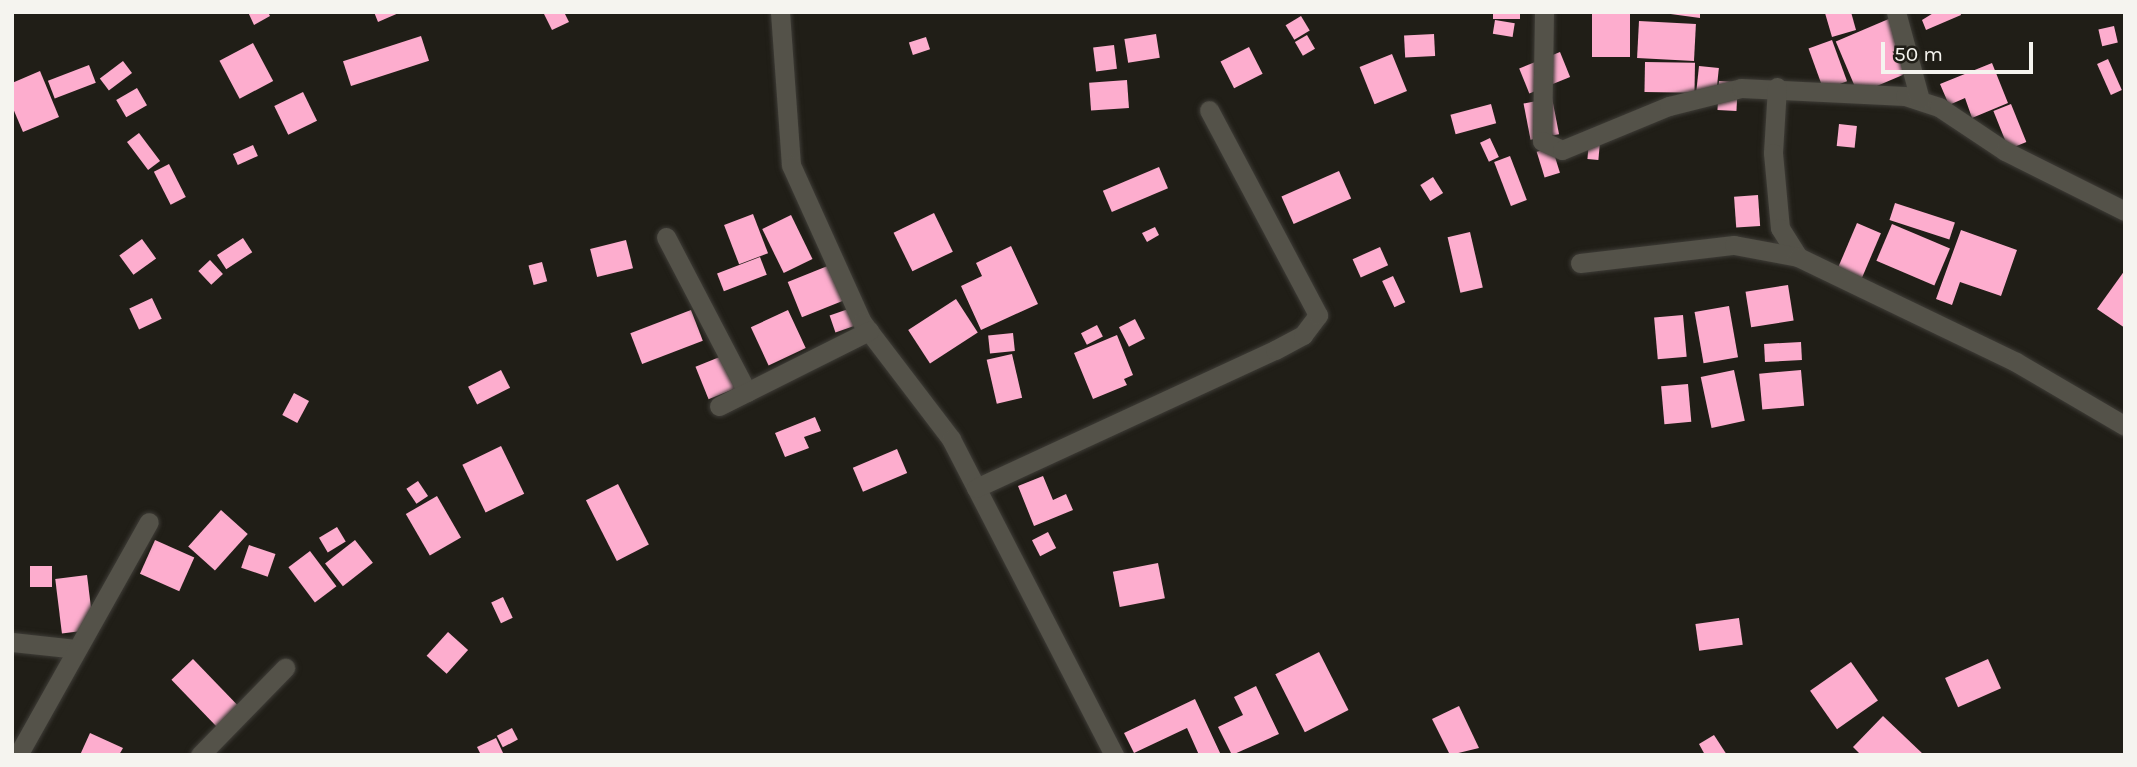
<!DOCTYPE html>
<html>
<head>
<meta charset="utf-8">
<style>
	body { margin:0 }
	#map { position:relative; width:2137px; height:767px; overflow:hidden; background:#201e17; font-family:Karla,sans-serif }
	div>[style] { position:absolute }
	.building>* { inset:0; background:#fdadce; transform-origin:0 0 }
	.roads { filter:drop-shadow(0 0 2px #3e3c37) drop-shadow(0 0 2px #3e3c37) }
	.minor>* { height:19px; margin:-9.5px; padding:0 9.5px; transform-origin:9.5px; border-radius:9.5px; background:#545249 }
	span { translate:-50% -50%; white-space:nowrap; text-align:center; line-height:1.15; -webkit-text-stroke:7px #201e17; paint-order:stroke }
	.frame { position:absolute; inset:0; border:14px solid #f5f4ef; pointer-events:none }
	.scale { position:absolute; left:1881px; top:42px; width:152px; height:32px; box-sizing:border-box; border:4px solid #f5f4ef; border-top:0; padding-left:9px; font-size:21px; line-height:24px; white-space:nowrap; color:#f5f4ef; -webkit-text-stroke:5px #201e17; paint-order:stroke }
</style>
</head>
<body>
<div id="map">
	<div class="building">
		<i style="clip-path:polygon(248px 12px,268px 12px,270px 16px,254px 25px)"></i>
		<i style="clip-path:polygon(374px 12px,401px 12px,378px 22px)"></i>
		<i style="clip-path:polygon(543px 12px,564px 12px,569px 22px,552px 30px)"></i>
		<i style="left:1493px;top:12px;width:27px;height:7px"></i>
		<i style="left:1592px;top:12px;width:38px;height:45px"></i>
		<i style="clip-path:polygon(1656px 12px,1700px 12px,1700px 18px)"></i>
		<i style="clip-path:polygon(1851px 12px,1856px 30px,1832px 37px,1825px 13px)"></i>
		<i style="clip-path:polygon(1935px 12px,1960px 12px,1961px 15px,1926px 30px,1922px 20px)"></i>
		<i style="left:1301px;top:16px;width:17px;height:18px;rotate:59deg"></i>
		<i style="left:1891px;top:18px;width:57px;height:60px;rotate:67deg"></i>
		<i style="left:1495px;top:20px;width:20px;height:14px;rotate:9deg"></i>
		<i style="left:1639px;top:21px;width:57px;height:37px;rotate:3deg"></i>
		<i style="left:2114px;top:26px;width:17px;height:16px;rotate:77deg"></i>
		<i style="left:1156px;top:34px;width:24px;height:32px;rotate:81deg"></i>
		<i style="left:1434px;top:34px;width:22px;height:30px;rotate:87deg"></i>
		<i style="left:1307px;top:35px;width:16px;height:14px;rotate:60deg"></i>
		<i style="left:421px;top:36px;width:26px;height:82px;rotate:72deg"></i>
		<i style="left:926px;top:37px;width:13px;height:18px;rotate:72deg"></i>
		<i style="left:1832px;top:40px;width:44px;height:25px;rotate:70deg"></i>
		<i style="left:253px;top:43px;width:43px;height:38px;rotate:62deg"></i>
		<i style="left:1114px;top:45px;width:24px;height:21px;rotate:83deg"></i>
		<i style="left:1249px;top:47px;width:30px;height:32px;rotate:63deg"></i>
		<i style="left:1560px;top:52px;width:27px;height:44px;rotate:68deg"></i>
		<i style="left:1392px;top:54px;width:40px;height:35px;rotate:68deg"></i>
		<i style="left:2108px;top:59px;width:34px;height:12px;rotate:66deg"></i>
		<i style="left:123px;top:61px;width:15px;height:29px;rotate:53deg"></i>
		<i style="left:1645px;top:62px;width:50px;height:30px;rotate:1deg"></i>
		<i style="clip-path:polygon(1992px 63px,2008px 103px,1972px 118px,1965px 98px,1949px 105px,1940px 84px)"></i>
		<i style="left:89px;top:65px;width:19px;height:44px;rotate:69deg"></i>
		<i style="left:1699px;top:66px;width:20px;height:37px;rotate:6deg"></i>
		<i style="clip-path:polygon(40px 71px,59px 117px,23px 132px,12px 106px,12px 83px)"></i>
		<i style="left:1127px;top:80px;width:28px;height:38px;rotate:86deg"></i>
		<i style="left:1719px;top:81px;width:19px;height:29px;rotate:3deg"></i>
		<i style="left:137px;top:88px;width:20px;height:24px;rotate:60deg"></i>
		<i style="left:303px;top:92px;width:32px;height:32px;rotate:64deg"></i>
		<i style="left:1552px;top:98px;width:37px;height:29px;rotate:79deg"></i>
		<i style="left:1491px;top:104px;width:20px;height:42px;rotate:75deg"></i>
		<i style="left:2011px;top:104px;width:41px;height:19px;rotate:68deg"></i>
		<i style="left:1839px;top:124px;width:18px;height:22px;rotate:6deg"></i>
		<i style="left:139px;top:133px;width:35px;height:15px;rotate:53deg"></i>
		<i style="left:1490px;top:138px;width:21px;height:11px;rotate:65deg"></i>
		<i style="left:1589px;top:141px;width:11px;height:18px;rotate:5deg"></i>
		<i style="left:253px;top:145px;width:12px;height:22px;rotate:66deg"></i>
		<i style="left:1552px;top:147px;width:27px;height:16px;rotate:73deg"></i>
		<i style="left:1510px;top:156px;width:47px;height:17px;rotate:69deg"></i>
		<i style="left:169px;top:164px;width:37px;height:17px;rotate:63deg"></i>
		<i style="left:1159px;top:167px;width:23px;height:61px;rotate:67deg"></i>
		<i style="left:1339px;top:171px;width:30px;height:63px;rotate:66deg"></i>
		<i style="left:1433px;top:177px;width:19px;height:15px;rotate:58deg"></i>
		<i style="left:1758px;top:195px;width:31px;height:24px;rotate:86deg"></i>
		<i style="left:1895px;top:203px;width:63px;height:18px;rotate:18deg"></i>
		<i style="left:934px;top:213px;width:43px;height:45px;rotate:64deg"></i>
		<i style="left:753px;top:214px;width:42px;height:31px;rotate:69deg"></i>
		<i style="left:791px;top:215px;width:49px;height:32px;rotate:64deg"></i>
		<i style="left:1857px;top:223px;width:26px;height:49px;rotate:23deg"></i>
		<i style="left:1892px;top:224px;width:63px;height:40px;rotate:23deg"></i>
		<i style="clip-path:polygon(1155px 227px,1159px 235px,1147px 242px,1142px 233px)"></i>
		<i style="clip-path:polygon(1961px 230px,2017px 250px,2001px 296px,1960px 282px,1952px 305px,1936px 299px)"></i>
		<i style="left:1470px;top:232px;width:57px;height:23px;rotate:77deg"></i>
		<i style="left:243px;top:238px;width:17px;height:31px;rotate:57deg"></i>
		<i style="left:142px;top:239px;width:24px;height:28px;rotate:54deg"></i>
		<i style="left:626px;top:240px;width:29px;height:37px;rotate:76deg"></i>
		<i style="clip-path:polygon(1011px 246px,1038px 304px,981px 330px,961px 286px,982px 276px,976px 263px)"></i>
		<i style="left:1380px;top:247px;width:20px;height:30px;rotate:66deg"></i>
		<i style="left:760px;top:257px;width:19px;height:46px;rotate:69deg"></i>
		<i style="left:210px;top:260px;width:19px;height:16px;rotate:47deg"></i>
		<i style="left:542px;top:262px;width:20px;height:14px;rotate:75deg"></i>
		<i style="left:835px;top:263px;width:38px;height:51px;rotate:68deg"></i>
		<i style="clip-path:polygon(2125px 270px,2125px 328px,2097px 309px)"></i>
		<i style="left:1393px;top:276px;width:29px;height:12px;rotate:65deg"></i>
		<i style="left:1788px;top:285px;width:36px;height:43px;rotate:81deg"></i>
		<i style="left:152px;top:298px;width:23px;height:25px;rotate:65deg"></i>
		<i style="left:956px;top:299px;width:40px;height:57px;rotate:57deg"></i>
		<i style="left:857px;top:306px;width:18px;height:29px;rotate:71deg"></i>
		<i style="left:1729px;top:306px;width:52px;height:35px;rotate:80deg"></i>
		<i style="left:691px;top:310px;width:33px;height:65px;rotate:69deg"></i>
		<i style="left:788px;top:310px;width:42px;height:41px;rotate:65deg"></i>
		<i style="left:1683px;top:315px;width:42px;height:29px;rotate:85deg"></i>
		<i style="left:1135px;top:319px;width:22px;height:18px;rotate:63deg"></i>
		<i style="left:1097px;top:325px;width:13px;height:18px;rotate:63deg"></i>
		<i style="left:1013px;top:333px;width:18px;height:25px;rotate:84deg"></i>
		<i style="clip-path:polygon(1117px 335px,1133px 375px,1124px 379px,1127px 385px,1093px 399px,1074px 353px)"></i>
		<i style="left:1801px;top:342px;width:18px;height:37px;rotate:87deg"></i>
		<i style="left:727px;top:354px;width:35px;height:34px;rotate:68deg"></i>
		<i style="left:1012px;top:354px;width:45px;height:26px;rotate:77deg"></i>
		<i style="left:501px;top:370px;width:20px;height:37px;rotate:63deg"></i>
		<i style="left:1734px;top:370px;width:52px;height:34px;rotate:78deg"></i>
		<i style="left:1801px;top:370px;width:36px;height:42px;rotate:85deg"></i>
		<i style="left:1688px;top:384px;width:38px;height:27px;rotate:85deg"></i>
		<i style="left:294px;top:393px;width:17px;height:25px;rotate:28deg"></i>
		<i style="clip-path:polygon(815px 417px,821px 431px,804px 437px,809px 448px,785px 457px,775px 433px)"></i>
		<i style="left:501px;top:446px;width:53px;height:43px;rotate:64deg"></i>
		<i style="left:897px;top:449px;width:26px;height:48px;rotate:67deg"></i>
		<i style="clip-path:polygon(1043px 476px,1053px 500px,1066px 494px,1073px 510px,1034px 526px,1018px 486px)"></i>
		<i style="left:418px;top:481px;width:18px;height:14px;rotate:56deg"></i>
		<i style="left:618px;top:484px;width:68px;height:36px;rotate:63deg"></i>
		<i style="left:437px;top:496px;width:48px;height:36px;rotate:60deg"></i>
		<i style="left:221px;top:510px;width:36px;height:49px;rotate:42deg"></i>
		<i style="left:337px;top:527px;width:17px;height:21px;rotate:59deg"></i>
		<i style="left:1048px;top:532px;width:18px;height:18px;rotate:63deg"></i>
		<i style="left:155px;top:540px;width:43px;height:37px;rotate:24deg"></i>
		<i style="left:355px;top:540px;width:29px;height:38px;rotate:52deg"></i>
		<i style="left:249px;top:545px;width:28px;height:24px;rotate:19deg"></i>
		<i style="left:310px;top:551px;width:44px;height:27px;rotate:53deg"></i>
		<i style="left:1158px;top:563px;width:36px;height:46px;rotate:79deg"></i>
		<i style="left:30px;top:566px;width:22px;height:21px"></i>
		<i style="left:87px;top:575px;width:55px;height:32px;rotate:83deg"></i>
		<i style="left:503px;top:597px;width:23px;height:13px;rotate:65deg"></i>
		<i style="left:1739px;top:618px;width:27px;height:44px;rotate:82deg"></i>
		<i style="left:448px;top:632px;width:27px;height:32px;rotate:42deg"></i>
		<i style="left:1319px;top:652px;width:65px;height:49px;rotate:63deg"></i>
		<i style="left:193px;top:659px;width:67px;height:30px;rotate:46deg"></i>
		<i style="left:1988px;top:659px;width:32px;height:47px;rotate:66deg"></i>
		<i style="left:1851px;top:662px;width:47px;height:50px;rotate:55deg"></i>
		<i style="clip-path:polygon(1256px 686px,1279px 734px,1232px 755px,1218px 727px,1243px 715px,1234px 697px)"></i>
		<i style="clip-path:polygon(1195px 699px,1221px 755px,1199px 755px,1187px 728px,1134px 753px,1124px 733px)"></i>
		<i style="clip-path:polygon(1459px 706px,1479px 748px,1450px 755px,1432px 719px)"></i>
		<i style="clip-path:polygon(1883px 716px,1924px 755px,1861px 755px,1853px 747px)"></i>
		<i style="left:512px;top:728px;width:13px;height:17px;rotate:63deg"></i>
		<i style="clip-path:polygon(90px 733px,123px 748px,119px 755px,80px 755px)"></i>
		<i style="clip-path:polygon(1714px 735px,1727px 755px,1705px 755px,1699px 744px)"></i>
		<i style="clip-path:polygon(496px 738px,504px 755px,481px 755px,477px 747px)"></i>
	</div>
	<div class="roads">
		<div class="minor">
			<i style="left:780px;top:12px;width:153px;rotate:85.9deg"></i>
			<i style="left:791px;top:165px;width:172px;rotate:65.7deg"></i>
			<i style="left:862px;top:322px;width:147px;rotate:52.7deg"></i>
			<i style="left:951px;top:439px;width:356px;rotate:62.7deg"></i>
			<i style="left:1544px;top:12px;width:129px;rotate:90.9deg"></i>
			<i style="left:1542px;top:141px;width:22px;rotate:24deg"></i>
			<i style="left:1562px;top:150px;width:116px;rotate:-22.4deg"></i>
			<i style="left:1669px;top:106px;width:74px;rotate:-14deg"></i>
			<i style="left:1741px;top:88px;width:164px;rotate:2.8deg"></i>
			<i style="left:1905px;top:96px;width:36px;rotate:18deg"></i>
			<i style="left:1939px;top:107px;width:79px;rotate:33.7deg"></i>
			<i style="left:2005px;top:151px;width:134px;rotate:26.6deg"></i>
			<i style="left:1896px;top:12px;width:91px;rotate:74.7deg"></i>
			<i style="left:1777px;top:87px;width:66px;rotate:93.5deg"></i>
			<i style="left:1773px;top:153px;width:75px;rotate:84.7deg"></i>
			<i style="left:1780px;top:228px;width:34px;rotate:58deg"></i>
			<i style="left:666px;top:237px;width:175px;rotate:62.4deg"></i>
			<i style="left:1580px;top:263px;width:155px;rotate:-6.7deg"></i>
			<i style="left:1734px;top:245px;width:65px;rotate:10.6deg"></i>
			<i style="left:1798px;top:257px;width:242px;rotate:25.7deg"></i>
			<i style="left:2016px;top:362px;width:126px;rotate:30.4deg"></i>
			<i style="left:719px;top:406px;width:168px;rotate:-26.6deg"></i>
			<i style="left:976px;top:488px;width:329px;rotate:-24.8deg"></i>
			<i style="left:1275px;top:350px;width:32px;rotate:-28deg"></i>
			<i style="left:1303px;top:335px;width:25px;rotate:-53deg"></i>
			<i style="left:1318px;top:315px;width:232px;rotate:-118deg"></i>
			<i style="left:12px;top:642px;width:64px;rotate:6.2deg"></i>
			<i style="left:18px;top:755px;width:267px;rotate:-60.7deg"></i>
			<i style="left:200px;top:755px;width:122px;rotate:-45.7deg"></i>
		</div>
	</div>
	<div class="frame"></div>
	<div class="scale">50 m</div>
</div>
</body>
</html>
